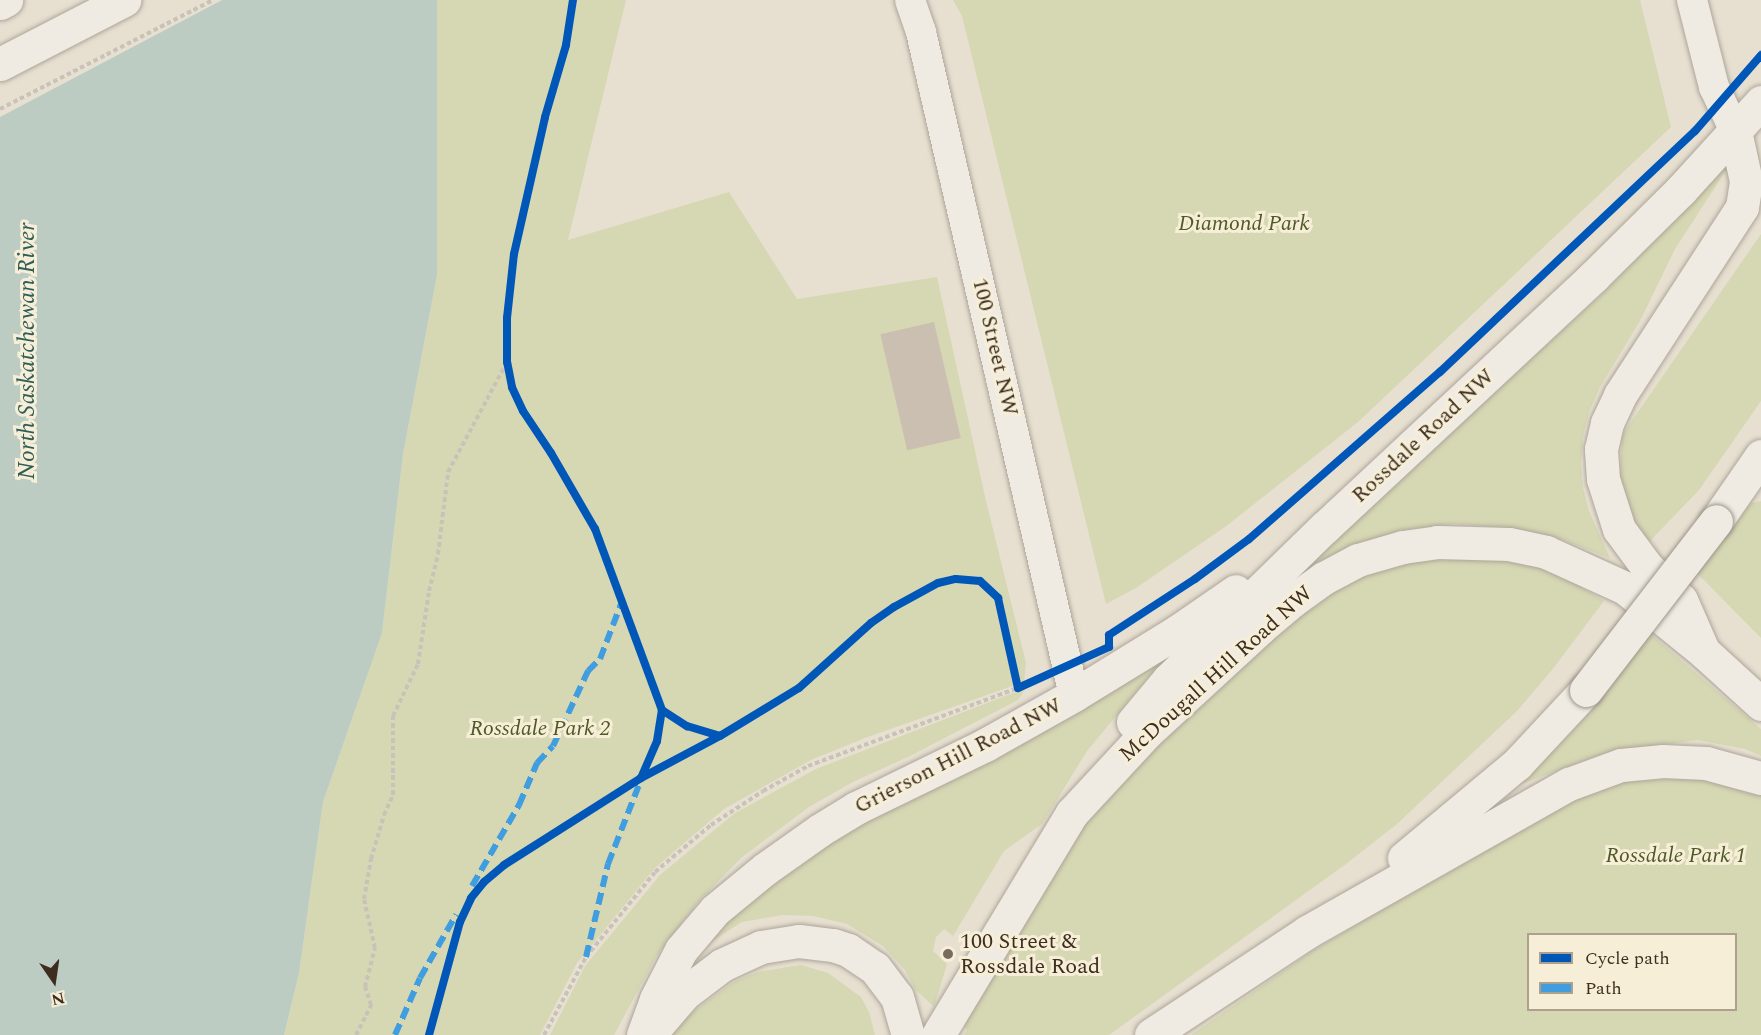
<!DOCTYPE html>
<html>
<head>
<meta charset="utf-8">
<style>
	body { margin:0 }
	#map { position:relative; width:1761px; height:1035px; overflow:hidden; background:#e7e0d1; font-family:Spectral,serif }
	div>[style] { position:absolute }
	.green>* { inset:0; background:#d6d7b3 }
	.water>* { inset:0; background:#bcccc2 }
	.pier>* { inset:0; background:#e7e0d1 }
	.building>* { inset:0; background:#cbbfb2; transform-origin:0 0 }
	.path>* { height:4px; margin-top:-2px; transform-origin:0; background:repeating-linear-gradient(90deg,#c8c2b9 0 4.5px,transparent 0 7.5px) }
	.roads { filter:drop-shadow(0 0 2px #ada599) drop-shadow(0 0 2px #ada599) }
	.street>* { height:30px; margin:-15px; padding:0 15px; transform-origin:15px; border-radius:15px; background:#efebe3 }
	.secondary>* { height:33px; margin:-16.5px; padding:0 16.5px; transform-origin:16.5px; border-radius:16.5px; background:#efebe3 }
	.bridges { filter:drop-shadow(0 0 2px #9c958a) drop-shadow(0 0 2px #9c958a) }
	.secondary-bridge>* { height:33px; margin:-16.5px; padding:0 16.5px; transform-origin:16.5px; border-radius:16.5px; background:#efebe3 }
	.quiet>* { height:6px; margin-top:-3px; transform-origin:0; background:repeating-linear-gradient(90deg,#3f9de0 0 12px,transparent 0 18px) }
	.cycleway>* { height:8px; margin:-4px; padding:0 4px; transform-origin:4px; border-radius:4px; background:#0057b8 }
	.dots>* { width:16px; height:16px; translate:-50% -50%; box-sizing:border-box; border:3px solid #f7eed8; border-radius:50% }
	span { translate:-50% -50%; white-space:nowrap; text-align:center; line-height:1.15; -webkit-text-stroke:6px #f7eed8; paint-order:stroke }
	.park-label { font-size:22px; color:#4d5a26; font-style:italic }
	.street-label { font-size:22px; color:#3d2e20 }
	.poi-label { font-size:22px; color:#3d2e20 }
	.left { translate:0 -50%; text-align:left }
	.water-label { font-size:24px; color:#2f5d5a; font-style:italic }
	.legend { position:absolute; left:1527px; top:933px; width:210px; height:78px; box-sizing:border-box; background:#f7eed8; border:2px solid #ada18e; margin:0; padding:8px 10px; list-style:none; font-size:18px; color:#3d2e20 }
	.legend li { display:flex; align-items:center; gap:12px; height:30px }
	.legend b { width:30px; border:2px solid #ada18e }
	.north { position:absolute; left:24px; top:951px; width:60px; height:60px; -webkit-text-stroke:4px #f7eed8; paint-order:stroke; rotate:167deg; font-size:16px; font-weight:700; line-height:24px; text-align:center; color:#3d2e20 }
	.north::after { content:''; display:block; margin:auto; width:21px; height:27px; background:#3d2e20; clip-path:polygon(50% 0,100% 100%,50% 72%,0 100%) }
</style>
</head>
<body>
<div id="map">
	<div class="green">
		<i style="clip-path:polygon(437px 0,626px 0,568px 240px,729px 192px,797px 299px,937px 277px,986px 501px,1026px 663px,1024px 682px,865px 738px,811px 760px,724px 809px,655px 868px,577px 963px,540px 1035px,284px 1035px,299px 973px,323px 802px,382px 633px,403px 454px,437px 275px)"></i>
		<i style="clip-path:polygon(953px 0,1640px 0,1671px 127px,1358px 422px,1225px 527px,1136px 588px,1106px 604px,962px 16px)"></i>
		<i style="clip-path:polygon(1734px 158px,1675px 249px,1640px 321px,1600px 387px,1589px 412px,1583px 437px,1581px 464px,1583px 488px,1589px 511px,1610px 558px,1560px 539px,1507px 528px,1454px 524px,1406px 530px,1341px 551px,1314px 564px,1277px 591px,1601px 295px)"></i>
		<i style="clip-path:polygon(1761px 234px,1761px 401px,1699px 490px,1650px 541px,1638px 533px,1619px 491px,1622px 435px)"></i>
		<i style="clip-path:polygon(1761px 501px,1761px 638px,1697px 573px,1741px 512px,1752px 503px)"></i>
		<i style="clip-path:polygon(1438px 558px,1489px 559px,1531px 565px,1566px 578px,1604px 601px,1552px 670px,1517px 711px,1397px 824px,1346px 864px,1109px 1035px,964px 1035px,967px 1030px,962px 1024px,1048px 876px,1091px 816px,1152px 749px,1307px 607px,1354px 580px,1397px 565px)"></i>
		<i style="clip-path:polygon(1646px 630px,1761px 729px,1761px 756px,1745px 749px,1697px 740px,1602px 754px,1508px 789px)"></i>
		<i style="clip-path:polygon(1180px 646px,1146px 680px,1087px 751px,1042px 824px,1004px 851px,953px 936px,944px 929px,936px 937px,933px 951px,947px 964px,934px 1007px,915px 989px,905px 970px,883px 946px,847px 924px,813px 916px,783px 915px,742px 922px,692px 954px,807px 847px)"></i>
		<i style="clip-path:polygon(1026px 688px,1018px 700px,910px 756px,853px 782px,809px 807px,741px 858px,698px 902px,656px 957px,614px 1035px,550px 1035px,585px 966px,660px 875px,735px 813px,816px 769px)"></i>
		<i style="clip-path:polygon(evenodd,1695px 776px,1761px 792px,1761px 1035px,1191px 1035px,1314px 950px,1462px 861px,1596px 785px,1695px 776px,1528px 934px,1736px 934px,1736px 1010px,1528px 1010px,1528px 934px)"></i>
		<i style="clip-path:polygon(801px 965px,828px 973px,861px 997px,869px 1012px,875px 1035px,670px 1035px,687px 1016px,735px 981px,758px 972px)"></i>
	</div>
	<div class="water">
		<i style="clip-path:polygon(0 0,437px 0,437px 275px,403px 454px,382px 633px,323px 802px,299px 973px,284px 1035px,0 1035px)"></i>
	</div>
	<div class="pier">
		<i style="clip-path:polygon(0 0,222px 0,0 117px)"></i>
	</div>
	<div class="building">
		<i style="left:934px;top:322px;width:119px;height:55px;rotate:77deg"></i>
	</div>
	<div class="path">
		<i style="left:0;top:109px;width:239px;rotate:-27.1deg"></i>
		<i style="left:356px;top:1035px;width:34px;rotate:-63deg"></i>
		<i style="left:371px;top:1005px;width:19px;rotate:-108deg"></i>
		<i style="left:365px;top:987px;width:40px;rotate:-75.6deg"></i>
		<i style="left:375px;top:948px;width:50px;rotate:-102.7deg"></i>
		<i style="left:364px;top:899px;width:41px;rotate:-80.1deg"></i>
		<i style="left:371px;top:859px;width:46px;rotate:-73.5deg"></i>
		<i style="left:384px;top:815px;width:22px;rotate:-66deg"></i>
		<i style="left:393px;top:795px;width:79px;rotate:-90deg"></i>
		<i style="left:393px;top:716px;width:58px;rotate:-64.3deg"></i>
		<i style="left:418px;top:664px;width:74px;rotate:-81.4deg"></i>
		<i style="left:429px;top:591px;width:38px;rotate:-76deg"></i>
		<i style="left:438px;top:554px;width:83px;rotate:-83deg"></i>
		<i style="left:448px;top:472px;width:125px;rotate:-61.8deg"></i>
		<i style="left:544px;top:1035px;width:89px;rotate:-61.7deg"></i>
		<i style="left:586px;top:957px;width:109px;rotate:-50.9deg"></i>
		<i style="left:655px;top:872px;width:73px;rotate:-40deg"></i>
		<i style="left:711px;top:825px;width:62px;rotate:-33.2deg"></i>
		<i style="left:763px;top:791px;width:51px;rotate:-29.1deg"></i>
		<i style="left:808px;top:766px;width:224px;rotate:-20.4deg"></i>
	</div>
	<div class="roads">
		<div class="street">
			<i style="left:910px;top:0;width:34px;rotate:71deg"></i>
			<i style="left:921px;top:32px;width:680px;rotate:77.01deg"></i>
			<i style="left:1692px;top:0;width:90px;rotate:75.8deg"></i>
			<i style="left:1714px;top:87px;width:49px;rotate:64.5deg"></i>
		</div>
		<div class="secondary">
			<i style="left:0;top:3px;width:7px;rotate:-27deg"></i>
			<i style="left:0;top:64px;width:140px;rotate:-27.3deg"></i>
			<i style="left:1716px;top:521px;width:79px;rotate:-55.3deg"></i>
			<i style="left:1702px;top:648px;width:52px;rotate:-113.6deg"></i>
			<i style="left:1681px;top:600px;width:47px;rotate:-135.9deg"></i>
			<i style="left:1647px;top:567px;width:47px;rotate:-126.4deg"></i>
			<i style="left:1619px;top:529px;width:52px;rotate:-107.7deg"></i>
			<i style="left:1603px;top:479px;width:30px;rotate:-94deg"></i>
			<i style="left:1601px;top:449px;width:27px;rotate:-77deg"></i>
			<i style="left:1607px;top:423px;width:31px;rotate:-65deg"></i>
			<i style="left:1620px;top:395px;width:224px;rotate:-57deg"></i>
			<i style="left:1742px;top:207px;width:26px;rotate:-81deg"></i>
			<i style="left:1746px;top:181px;width:51px;rotate:-102.4deg"></i>
			<i style="left:1133px;top:722px;width:55px;rotate:-50.2deg"></i>
			<i style="left:1168px;top:680px;width:219px;rotate:-44.3deg"></i>
			<i style="left:1325px;top:527px;width:367px;rotate:-43deg"></i>
			<i style="left:1593px;top:277px;width:124px;rotate:-44.7deg"></i>
			<i style="left:1681px;top:190px;width:119px;rotate:-47.7deg"></i>
			<i style="left:1404px;top:858px;width:147px;rotate:-39.8deg"></i>
			<i style="left:1517px;top:764px;width:101px;rotate:-47deg"></i>
			<i style="left:654px;top:1029px;width:48px;rotate:-49.3deg"></i>
			<i style="left:685px;top:993px;width:46px;rotate:-37.1deg"></i>
			<i style="left:722px;top:965px;width:43px;rotate:-24.8deg"></i>
			<i style="left:761px;top:947px;width:38px;rotate:-9deg"></i>
			<i style="left:799px;top:941px;width:34px;rotate:7deg"></i>
			<i style="left:833px;top:945px;width:16px;rotate:18deg"></i>
			<i style="left:848px;top:950px;width:32px;rotate:34deg"></i>
			<i style="left:875px;top:968px;width:36px;rotate:53deg"></i>
			<i style="left:897px;top:997px;width:40px;rotate:74deg"></i>
			<i style="left:643px;top:1035px;width:38px;rotate:-70deg"></i>
			<i style="left:656px;top:999px;width:55px;rotate:-63deg"></i>
			<i style="left:681px;top:950px;width:52px;rotate:-49.6deg"></i>
			<i style="left:715px;top:910px;width:65px;rotate:-39.4deg"></i>
			<i style="left:765px;top:869px;width:67px;rotate:-35.3deg"></i>
			<i style="left:820px;top:830px;width:42px;rotate:-31.4deg"></i>
			<i style="left:856px;top:808px;width:144px;rotate:-26deg"></i>
			<i style="left:985px;top:745px;width:102px;rotate:-29.3deg"></i>
			<i style="left:1074px;top:695px;width:122px;rotate:-31.6deg"></i>
			<i style="left:1178px;top:631px;width:70px;rotate:-34.6deg"></i>
			<i style="left:938px;top:1035px;width:259px;rotate:-58.9deg"></i>
			<i style="left:1072px;top:813px;width:110px;rotate:-47.2deg"></i>
			<i style="left:1147px;top:732px;width:154px;rotate:-42.6deg"></i>
			<i style="left:1260px;top:628px;width:42px;rotate:-40.2deg"></i>
			<i style="left:1292px;top:601px;width:39px;rotate:-36deg"></i>
			<i style="left:1324px;top:578px;width:38px;rotate:-28deg"></i>
			<i style="left:1358px;top:560px;width:47px;rotate:-16.1deg"></i>
			<i style="left:1403px;top:547px;width:34px;rotate:-8deg"></i>
			<i style="left:1437px;top:542px;width:72px;rotate:1.6deg"></i>
			<i style="left:1509px;top:544px;width:38px;rotate:12deg"></i>
			<i style="left:1546px;top:552px;width:87px;rotate:24.5deg"></i>
			<i style="left:1625px;top:588px;width:102px;rotate:39deg"></i>
			<i style="left:1704px;top:652px;width:77px;rotate:42.4deg"></i>
			<i style="left:1151px;top:1035px;width:187px;rotate:-33.4deg"></i>
			<i style="left:1307px;top:932px;width:301px;rotate:-29.5deg"></i>
			<i style="left:1569px;top:784px;width:55px;rotate:-20.1deg"></i>
			<i style="left:1621px;top:765px;width:42px;rotate:-5.4deg"></i>
			<i style="left:1663px;top:761px;width:43px;rotate:2.7deg"></i>
			<i style="left:1706px;top:763px;width:57px;rotate:15.3deg"></i>
		</div>
	</div>
	<div class="bridges">
		<div class="secondary-bridge">
			<i style="left:1586px;top:690px;width:213px;rotate:-52.4deg"></i>
		</div>
	</div>
	<div class="quiet">
		<i style="left:472px;top:886px;width:94px;rotate:-59.9deg"></i>
		<i style="left:519px;top:805px;width:46px;rotate:-66.8deg"></i>
		<i style="left:537px;top:763px;width:23px;rotate:-47deg"></i>
		<i style="left:553px;top:746px;width:83px;rotate:-65deg"></i>
		<i style="left:588px;top:671px;width:17px;rotate:-45deg"></i>
		<i style="left:600px;top:659px;width:59px;rotate:-69.1deg"></i>
		<i style="left:586px;top:957px;width:96px;rotate:-76.7deg"></i>
		<i style="left:608px;top:864px;width:90px;rotate:-68.6deg"></i>
		<i style="left:395px;top:1035px;width:62px;rotate:-66.3deg"></i>
		<i style="left:420px;top:978px;width:73px;rotate:-60.3deg"></i>
	</div>
	<div class="cycleway">
		<i style="left:662px;top:710px;width:30px;rotate:33deg"></i>
		<i style="left:687px;top:726px;width:34px;rotate:17deg"></i>
		<i style="left:720px;top:736px;width:92px;rotate:-31.3deg"></i>
		<i style="left:799px;top:688px;width:97px;rotate:-42.1deg"></i>
		<i style="left:871px;top:623px;width:28px;rotate:-35deg"></i>
		<i style="left:894px;top:607px;width:50px;rotate:-28.6deg"></i>
		<i style="left:938px;top:583px;width:18px;rotate:-13deg"></i>
		<i style="left:956px;top:579px;width:24px;rotate:5deg"></i>
		<i style="left:980px;top:581px;width:25px;rotate:43deg"></i>
		<i style="left:998px;top:598px;width:92px;rotate:77.5deg"></i>
		<i style="left:1018px;top:688px;width:100px;rotate:-24.3deg"></i>
		<i style="left:1109px;top:647px;width:12px;rotate:-90deg"></i>
		<i style="left:1109px;top:635px;width:103px;rotate:-33.1deg"></i>
		<i style="left:1195px;top:579px;width:67px;rotate:-36.5deg"></i>
		<i style="left:1249px;top:539px;width:254px;rotate:-41.2deg"></i>
		<i style="left:1440px;top:372px;width:351px;rotate:-43.4deg"></i>
		<i style="left:1695px;top:131px;width:101px;rotate:-49deg"></i>
		<i style="left:641px;top:778px;width:89px;rotate:-28deg"></i>
		<i style="left:429px;top:1035px;width:117px;rotate:-74.7deg"></i>
		<i style="left:460px;top:922px;width:26px;rotate:-65deg"></i>
		<i style="left:471px;top:898px;width:21px;rotate:-51deg"></i>
		<i style="left:484px;top:882px;width:26px;rotate:-40deg"></i>
		<i style="left:504px;top:865px;width:162px;rotate:-32.4deg"></i>
		<i style="left:641px;top:778px;width:40px;rotate:-66.6deg"></i>
		<i style="left:657px;top:741px;width:31px;rotate:-81deg"></i>
		<i style="left:662px;top:710px;width:193px;rotate:-110.3deg"></i>
		<i style="left:595px;top:529px;width:88px;rotate:-120.1deg"></i>
		<i style="left:551px;top:453px;width:50px;rotate:-123.7deg"></i>
		<i style="left:523px;top:411px;width:26px;rotate:-115deg"></i>
		<i style="left:512px;top:387px;width:25px;rotate:-101deg"></i>
		<i style="left:507px;top:362px;width:44px;rotate:-90deg"></i>
		<i style="left:507px;top:318px;width:64px;rotate:-83.8deg"></i>
		<i style="left:514px;top:254px;width:140px;rotate:-77.2deg"></i>
		<i style="left:545px;top:117px;width:75px;rotate:-73.7deg"></i>
		<i style="left:566px;top:45px;width:46px;rotate:-81.2deg"></i>
	</div>
	<div class="dots">
		<i style="left:948px;top:954px;background:#786c5e"></i>
	</div>
	<div class="park-label">
		<span style="left:1244px;top:224px">Diamond Park</span>
		<span style="left:540px;top:729px">Rossdale Park 2</span>
		<span style="left:1676px;top:856px">Rossdale Park 1</span>
	</div>
	<div class="street-label">
		<span style="left:995px;top:347px;rotate:77deg">100 Street NW</span>
		<span style="left:1423px;top:436px;rotate:-43deg">Rossdale Road NW</span>
		<span style="left:1216px;top:674px;rotate:-42deg">McDougall Hill Road NW</span>
		<span style="left:958px;top:756px;rotate:-27deg">Grierson Hill Road NW</span>
	</div>
	<div class="poi-label">
		<span class="left" style="left:960px;top:954px">100 Street &amp;<br>Rossdale Road</span>
	</div>
	<div class="water-label">
		<span style="left:28px;top:351px;rotate:-90deg">North Saskatchewan River</span>
	</div>
	<ul class="legend">
	<li><b style="height:8px;background:#0057b8"></b>Cycle path</li>
	<li><b style="height:8px;background:#3f9de0"></b>Path</li>
	</ul>
	<div class="north">N</div>
</div>
</body>
</html>
